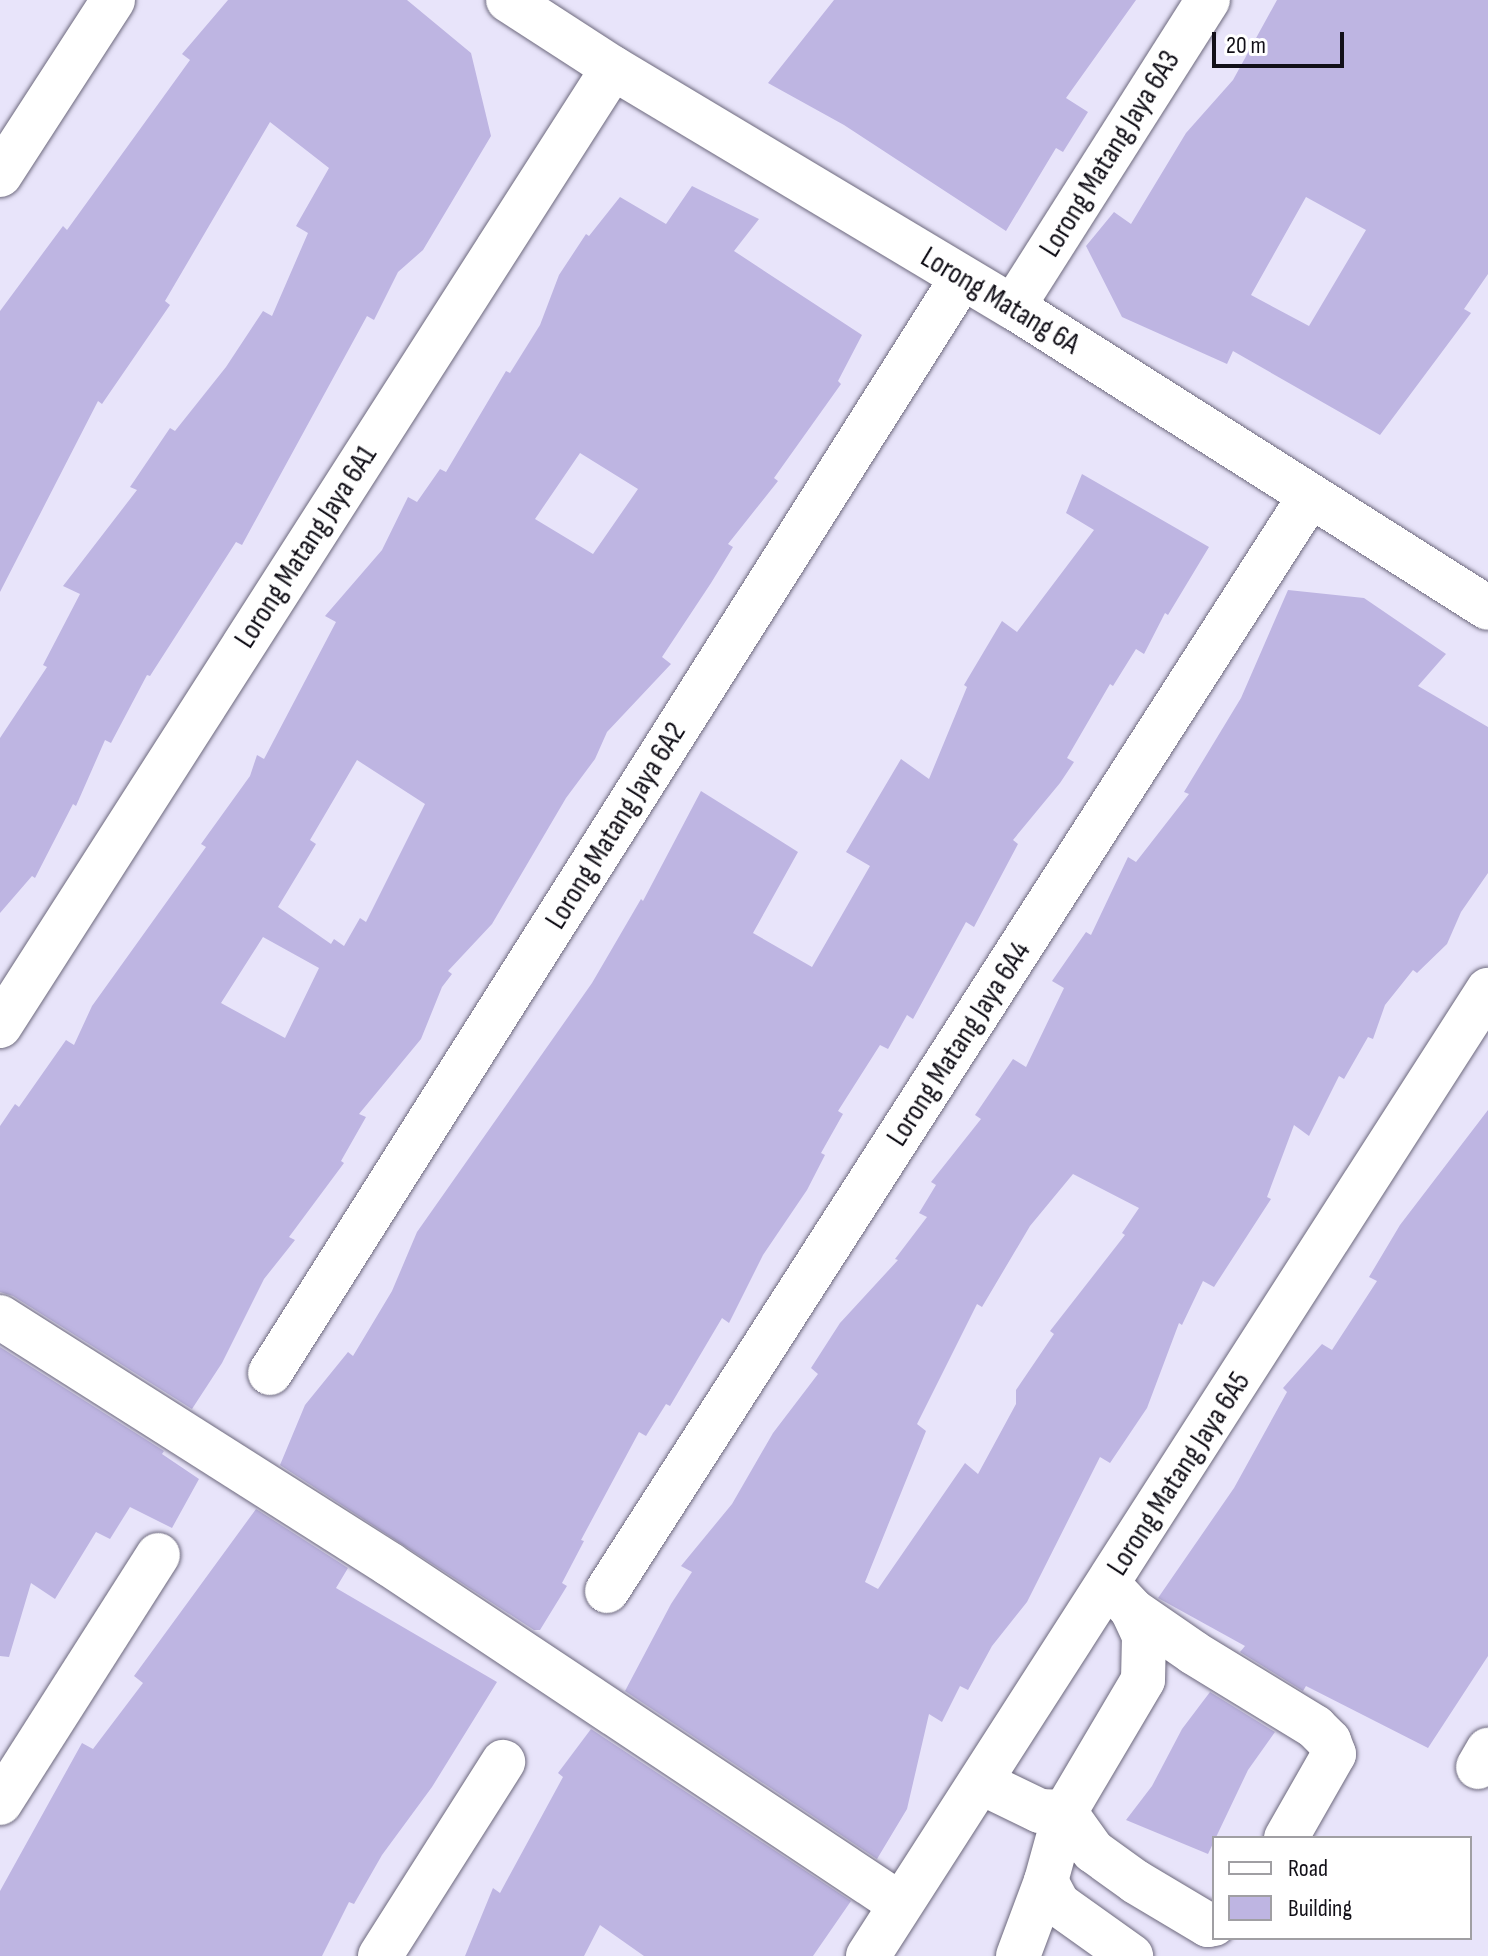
<!DOCTYPE html>
<html>
<head>
<meta charset="utf-8">
<style>
	body { margin:0 }
	#map { position:relative; width:1488px; height:1956px; overflow:hidden; background:#e8e4fa; font-family:"Sofia Sans Condensed",sans-serif }
	div>[style] { position:absolute }
	.building>* { inset:0; background:#beb5e2 }
	.roads { filter:drop-shadow(0 0 2px #6d697d) drop-shadow(0 0 2px #6d697d) }
	.minor>* { height:44px; margin:-22px; padding:0 22px; transform-origin:22px; border-radius:22px; background:#fff }
	span { translate:-50% -50%; white-space:nowrap; text-align:center; line-height:1.15; -webkit-text-stroke:6px #fff; paint-order:stroke }
	.street-label { font-size:30px; color:#121018 }
	.legend { position:absolute; left:1212px; top:1836px; width:260px; height:104px; box-sizing:border-box; background:#fff; border:2px solid #a09fa3; margin:0; padding:10px 14px; list-style:none; font-size:24px; color:#121018 }
	.legend li { display:flex; align-items:center; gap:16px; height:40px }
	.legend b { width:40px; border:2px solid #a09fa3 }
	.scale { position:absolute; left:1212px; top:32px; width:132px; height:36px; box-sizing:border-box; border:4px solid #121018; border-top:0; padding-left:10px; font-size:24px; line-height:28px; white-space:nowrap; color:#121018; -webkit-text-stroke:6px #fff; paint-order:stroke }
</style>
</head>
<body>
<div id="map">
	<div class="building">
		<i style="clip-path:polygon(228px 0,407px 0,471px 53px,491px 136px,423px 250px,398px 272px,374px 320px,367px 316px,242px 545px,236px 542px,150px 676px,147px 675px,111px 743px,105px 740px,76px 806px,73px 804px,35px 878px,32px 876px,0 913px,0 738px,47px 667px,43px 665px,80px 594px,63px 586px,137px 490px,130px 487px,170px 428px,175px 431px,226px 367px,263px 311px,272px 316px,308px 233px,296px 226px,329px 168px,270px 122px,165px 301px,170px 305px,102px 404px,98px 401px,0 592px,0 311px,63px 226px,67px 230px,190px 60px,182px 54px)"></i>
		<i style="clip-path:polygon(834px 0,1136px 0,1066px 98px,1088px 112px,1063px 152px,1056px 148px,1006px 231px,844px 125px,768px 83px)"></i>
		<i style="clip-path:polygon(evenodd,1277px 0,1488px 0,1488px 274px,1464px 309px,1471px 313px,1380px 435px,1233px 351px,1227px 364px,1122px 317px,1086px 246px,1114px 212px,1131px 224px,1186px 133px,1233px 80px,1277px 0,1306px 197px,1366px 230px,1309px 326px,1251px 295px,1306px 197px)"></i>
		<i style="clip-path:polygon(evenodd,692px 186px,759px 219px,734px 251px,862px 335px,838px 381px,841px 384px,774px 478px,778px 481px,728px 544px,733px 547px,711px 583px,662px 657px,671px 664px,607px 732px,595px 759px,566px 798px,492px 924px,448px 971px,452px 974px,442px 987px,421px 1039px,359px 1114px,366px 1117px,341px 1161px,344px 1163px,289px 1237px,295px 1240px,264px 1279px,222px 1363px,192px 1409px,13px 1296px,0 1292px,0 1126px,15px 1104px,19px 1107px,66px 1040px,74px 1045px,92px 1006px,206px 847px,201px 844px,250px 776px,257px 755px,264px 759px,336px 622px,325px 616px,382px 550px,408px 497px,417px 502px,440px 469px,446px 472px,506px 371px,510px 373px,540px 325px,559px 275px,586px 234px,589px 236px,620px 197px,666px 224px,692px 186px,580px 453px,638px 489px,593px 554px,535px 519px,580px 453px,692px 186px,357px 760px,425px 804px,366px 922px,360px 918px,344px 946px,334px 939px,331px 944px,278px 907px,316px 844px,310px 840px,357px 760px,692px 186px,263px 937px,319px 968px,285px 1038px,221px 1003px,263px 937px)"></i>
		<i style="clip-path:polygon(1082px 474px,1209px 547px,1168px 615px,1165px 613px,1144px 654px,1136px 649px,1113px 686px,1110px 684px,1067px 758px,1074px 762px,1060px 783px,1013px 840px,1018px 844px,974px 927px,966px 922px,913px 1019px,907px 1015px,888px 1049px,880px 1045px,838px 1111px,843px 1114px,821px 1153px,825px 1155px,807px 1190px,763px 1255px,729px 1323px,722px 1318px,670px 1406px,666px 1404px,646px 1436px,639px 1432px,581px 1540px,584px 1541px,562px 1583px,567px 1586px,540px 1630px,534px 1630px,280px 1465px,305px 1405px,348px 1352px,353px 1356px,392px 1291px,417px 1232px,592px 983px,641px 899px,643px 901px,701px 791px,798px 852px,753px 933px,812px 967px,870px 866px,846px 852px,901px 759px,929px 779px,967px 687px,964px 685px,1002px 621px,1017px 632px,1094px 530px,1066px 513px)"></i>
		<i style="clip-path:polygon(evenodd,1288px 590px,1364px 598px,1446px 654px,1418px 686px,1488px 727px,1488px 873px,1461px 912px,1447px 944px,1417px 973px,1413px 970px,1385px 1005px,1373px 1039px,1368px 1037px,1344px 1079px,1339px 1076px,1309px 1136px,1294px 1125px,1267px 1197px,1271px 1199px,1214px 1287px,1203px 1281px,1182px 1325px,1179px 1323px,1147px 1408px,1110px 1463px,1100px 1457px,1027px 1602px,992px 1646px,968px 1690px,960px 1686px,942px 1722px,929px 1714px,907px 1809px,877px 1859px,625px 1691px,671px 1604px,692px 1572px,681px 1566px,732px 1504px,773px 1433px,818px 1374px,811px 1368px,840px 1323px,898px 1260px,895px 1259px,927px 1217px,919px 1213px,936px 1185px,931px 1182px,981px 1119px,975px 1115px,1013px 1059px,1026px 1067px,1064px 988px,1052px 981px,1086px 932px,1091px 935px,1128px 857px,1136px 862px,1189px 794px,1184px 792px,1241px 698px,1288px 590px,1073px 1174px,1139px 1208px,1122px 1233px,1125px 1235px,1050px 1331px,1054px 1334px,1016px 1390px,1016px 1404px,978px 1474px,965px 1463px,878px 1589px,865px 1582px,926px 1431px,917px 1424px,977px 1304px,982px 1307px,1030px 1226px,1073px 1174px)"></i>
		<i style="clip-path:polygon(1488px 1110px,1488px 1656px,1428px 1748px,1306px 1686px,1303px 1691px,1240px 1652px,1245px 1646px,1158px 1598px,1234px 1488px,1287px 1392px,1283px 1388px,1322px 1344px,1332px 1350px,1377px 1281px,1369px 1277px,1400px 1225px)"></i>
		<i style="clip-path:polygon(0 1347px,164px 1451px,162px 1454px,199px 1479px,172px 1528px,130px 1507px,110px 1539px,96px 1532px,55px 1599px,31px 1583px,9px 1657px,0 1656px)"></i>
		<i style="clip-path:polygon(256px 1509px,348px 1568px,336px 1588px,497px 1682px,432px 1787px,382px 1855px,354px 1904px,349px 1902px,322px 1956px,0 1956px,0 1891px,82px 1743px,93px 1749px,143px 1683px,134px 1676px)"></i>
		<i style="clip-path:polygon(1210px 1692px,1275px 1732px,1248px 1770px,1208px 1854px,1126px 1820px,1152px 1786px,1182px 1729px)"></i>
		<i style="clip-path:polygon(591px 1729px,851px 1901px,813px 1956px,644px 1956px,600px 1925px,584px 1956px,465px 1956px,493px 1888px,500px 1893px,563px 1777px,558px 1773px)"></i>
	</div>
	<div class="roads">
		<div class="minor">
			<i style="left:508px;top:0;width:125px;rotate:32.9deg"></i>
			<i style="left:613px;top:68px;width:466px;rotate:30.9deg"></i>
			<i style="left:1013px;top:307px;width:562px;rotate:32.36deg"></i>
			<i style="left:0;top:175px;width:208px;rotate:-57.1deg"></i>
			<i style="left:1013px;top:307px;width:364px;rotate:-57.6deg"></i>
			<i style="left:0;top:1026px;width:1137px;rotate:-57.39deg"></i>
			<i style="left:0;top:1317px;width:461px;rotate:32.4deg"></i>
			<i style="left:389px;top:1564px;width:614px;rotate:33.64deg"></i>
			<i style="left:270px;top:1373px;width:1295px;rotate:-57.71deg"></i>
			<i style="left:1108px;top:1584px;width:35px;rotate:47deg"></i>
			<i style="left:1132px;top:1610px;width:29px;rotate:65deg"></i>
			<i style="left:1144px;top:1636px;width:44px;rotate:91.3deg"></i>
			<i style="left:1143px;top:1680px;width:153px;rotate:120.6deg"></i>
			<i style="left:1065px;top:1812px;width:72px;rotate:105.4deg"></i>
			<i style="left:1046px;top:1881px;width:26px;rotate:62deg"></i>
			<i style="left:1058px;top:1904px;width:90px;rotate:35.5deg"></i>
			<i style="left:607px;top:1591px;width:1301px;rotate:-57.3deg"></i>
			<i style="left:1132px;top:1610px;width:75px;rotate:34.7deg"></i>
			<i style="left:1194px;top:1653px;width:142px;rotate:31.4deg"></i>
			<i style="left:1315px;top:1727px;width:20px;rotate:45deg"></i>
			<i style="left:1329px;top:1741px;width:14px;rotate:69deg"></i>
			<i style="left:1334px;top:1754px;width:97px;rotate:119.7deg"></i>
			<i style="left:1478px;top:1767px;width:20px;rotate:-60deg"></i>
			<i style="left:982px;top:1783px;width:64px;rotate:25.8deg"></i>
			<i style="left:1040px;top:1811px;width:25px;rotate:2deg"></i>
			<i style="left:0;top:1803px;width:294px;rotate:-57.5deg"></i>
			<i style="left:1065px;top:1812px;width:48px;rotate:54.3deg"></i>
			<i style="left:1093px;top:1851px;width:53px;rotate:35.8deg"></i>
			<i style="left:1136px;top:1882px;width:84px;rotate:30.8deg"></i>
			<i style="left:1208px;top:1925px;width:6px;rotate:-9deg"></i>
			<i style="left:380px;top:1956px;width:230px;rotate:-57.6deg"></i>
			<i style="left:868px;top:1956px;width:1148px;rotate:-57.31deg"></i>
			<i style="left:1018px;top:1956px;width:80px;rotate:-69.5deg"></i>
		</div>
	</div>
	<div class="street-label">
		<span style="left:1110px;top:154px;rotate:-58deg">Lorong Matang Jaya 6A3</span>
		<span style="left:1000px;top:301px;rotate:31deg">Lorong Matang 6A</span>
		<span style="left:306px;top:547px;rotate:-57deg">Lorong Matang Jaya 6A1</span>
		<span style="left:616px;top:826px;rotate:-58deg">Lorong Matang Jaya 6A2</span>
		<span style="left:959px;top:1044px;rotate:-57deg">Lorong Matang Jaya 6A4</span>
		<span style="left:1179px;top:1474px;rotate:-57deg">Lorong Matang Jaya 6A5</span>
	</div>
	<ul class="legend">
	<li><b style="height:10px;background:#fff"></b>Road</li>
	<li><b style="height:22px;background:#beb5e2"></b>Building</li>
	</ul>
	<div class="scale">20 m</div>
</div>
</body>
</html>
